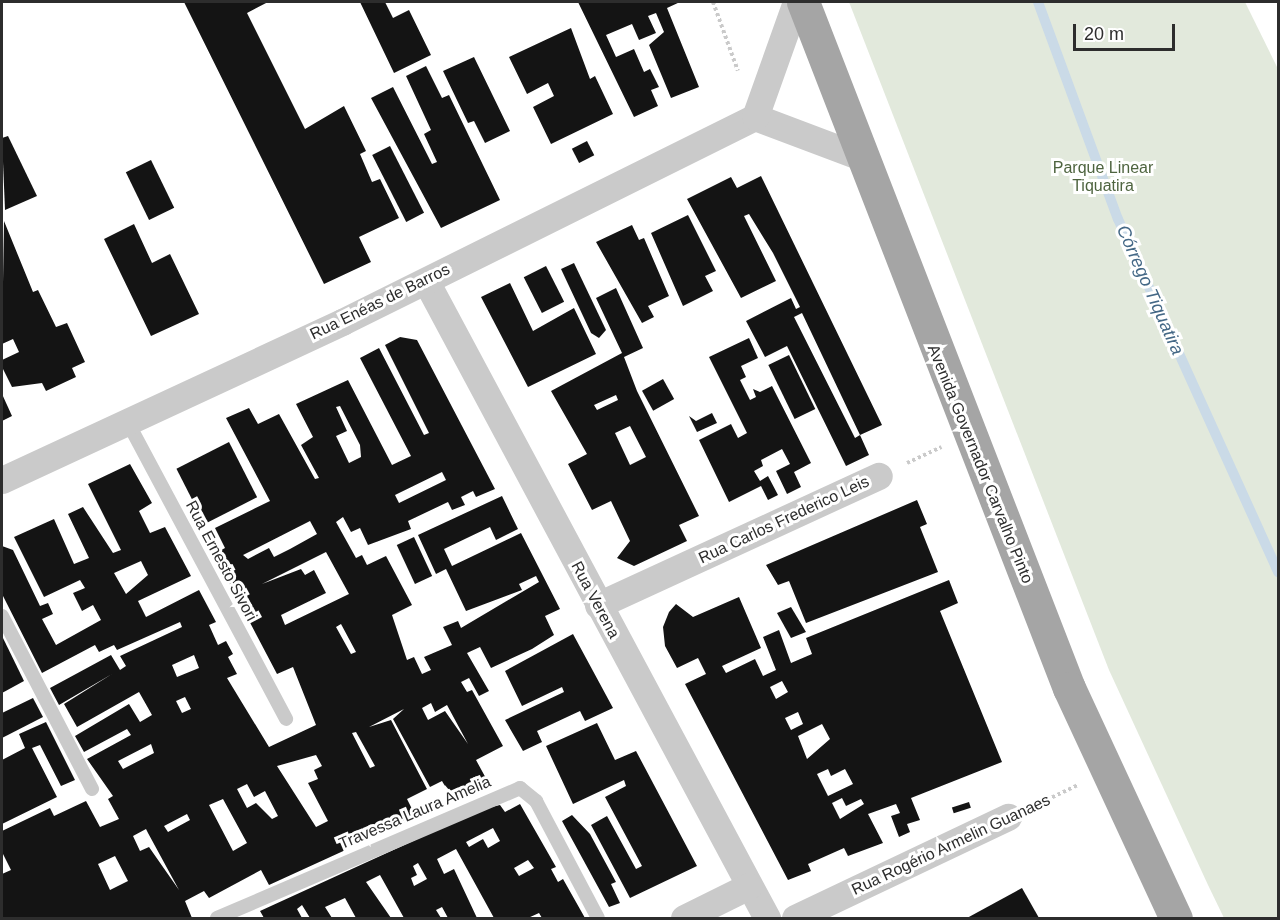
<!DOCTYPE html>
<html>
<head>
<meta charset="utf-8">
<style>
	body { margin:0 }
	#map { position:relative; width:1280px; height:920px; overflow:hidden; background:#fff; font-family:Arial,sans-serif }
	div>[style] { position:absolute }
	.green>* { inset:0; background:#e2e9dc }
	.stream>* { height:10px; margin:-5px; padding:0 5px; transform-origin:5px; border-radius:5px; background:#cadae7 }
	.building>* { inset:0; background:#141414; transform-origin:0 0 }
	.path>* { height:4px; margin-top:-2px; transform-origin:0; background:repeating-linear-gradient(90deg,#cacaca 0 3px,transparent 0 6px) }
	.service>* { height:14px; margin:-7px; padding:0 7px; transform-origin:7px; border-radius:7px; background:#cacaca }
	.minor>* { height:27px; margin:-13.5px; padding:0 13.5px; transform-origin:13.5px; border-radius:13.5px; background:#cacaca }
	.primary>* { height:33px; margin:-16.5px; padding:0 16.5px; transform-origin:16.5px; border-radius:16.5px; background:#a5a5a5 }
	span { translate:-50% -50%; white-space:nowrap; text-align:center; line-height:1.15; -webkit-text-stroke:6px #fff; paint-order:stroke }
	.park-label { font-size:16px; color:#4e643f }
	.street-label { font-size:16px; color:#2d2d2d }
	.water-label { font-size:18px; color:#446886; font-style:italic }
	.frame { position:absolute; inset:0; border:3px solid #2d2d2d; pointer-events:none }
	.scale { position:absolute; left:1073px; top:24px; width:102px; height:27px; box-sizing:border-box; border:3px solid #2d2d2d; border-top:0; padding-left:8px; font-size:18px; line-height:21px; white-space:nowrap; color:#2d2d2d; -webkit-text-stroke:4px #fff; paint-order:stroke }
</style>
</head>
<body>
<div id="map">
	<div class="green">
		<i style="clip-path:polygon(849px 2px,1245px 2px,1278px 69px,1278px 918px,1224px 918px,1208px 885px,1109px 670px)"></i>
	</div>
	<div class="stream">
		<i style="left:1038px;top:2px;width:231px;rotate:69.8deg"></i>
		<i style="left:1118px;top:219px;width:388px;rotate:65.6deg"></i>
	</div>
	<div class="building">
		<i style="clip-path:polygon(184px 2px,268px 2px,247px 13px,305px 129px,344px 106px,366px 151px,360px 154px,372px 182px,380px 179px,399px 218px,359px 237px,371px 262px,324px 284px)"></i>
		<i style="clip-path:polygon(360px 2px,385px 2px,393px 18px,409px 10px,431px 55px,394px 73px)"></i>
		<i style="clip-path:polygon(578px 2px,680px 2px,667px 8px,699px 87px,671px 98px,649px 45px,664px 32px,656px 13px,648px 16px,656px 33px,639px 40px,632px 24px,606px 35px,616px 57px,634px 49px,644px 72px,650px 69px,659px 87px,651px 90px,658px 106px,634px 117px)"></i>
		<i style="clip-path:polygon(571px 28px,590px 79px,595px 76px,613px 114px,551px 144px,533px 107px,554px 96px,548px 83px,527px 94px,509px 57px)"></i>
		<i style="clip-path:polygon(474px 57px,510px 131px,485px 143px,474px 121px,468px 123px,443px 71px)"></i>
		<i style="clip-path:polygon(426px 66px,442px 98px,449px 95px,500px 200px,441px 228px,371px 98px,393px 87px,432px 164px,437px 162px,424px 134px,431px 130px,406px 76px)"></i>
		<i style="clip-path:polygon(8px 136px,37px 196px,5px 210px,2px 138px)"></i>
		<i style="left:587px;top:141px;width:16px;height:17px;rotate:63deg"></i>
		<i style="left:390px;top:146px;width:75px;height:20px;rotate:63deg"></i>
		<i style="left:151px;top:160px;width:53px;height:28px;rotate:64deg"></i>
		<i style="clip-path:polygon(761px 176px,882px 425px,860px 435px,802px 313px,794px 317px,855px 438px,860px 435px,869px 455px,846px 466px,787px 346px,765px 357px,746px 321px,791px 298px,796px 309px,800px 307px,773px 253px,749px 214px,744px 216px,776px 281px,741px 298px,687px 199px,731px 177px,737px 188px)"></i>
		<i style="clip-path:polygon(688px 215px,716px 271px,705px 276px,713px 291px,683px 306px,651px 233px)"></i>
		<i style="clip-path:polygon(4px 221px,33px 292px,38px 290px,56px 327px,67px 323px,85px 362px,72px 368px,76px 377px,46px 391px,42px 383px,12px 387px,2px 367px,2px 360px,19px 352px,13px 339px,2px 344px)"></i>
		<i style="clip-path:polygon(134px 224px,152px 263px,170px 254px,199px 314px,151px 336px,104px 239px)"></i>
		<i style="clip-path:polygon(632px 225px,639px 240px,644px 238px,669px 296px,648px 306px,654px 317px,642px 323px,596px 242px)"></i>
		<i style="clip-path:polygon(574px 263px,606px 330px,599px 338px,591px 333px,561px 269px)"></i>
		<i style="left:546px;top:266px;width:40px;height:25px;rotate:63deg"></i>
		<i style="clip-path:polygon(510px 283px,533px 331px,574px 308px,596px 354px,528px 387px,481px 297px)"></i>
		<i style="clip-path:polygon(evenodd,616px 288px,643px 348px,624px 357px,637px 391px,699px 516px,679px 525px,687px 541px,634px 566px,617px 558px,630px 541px,611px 501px,592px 510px,568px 464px,587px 454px,551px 391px,622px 353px,596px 298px,616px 288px,616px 395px,618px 400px,597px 410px,594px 405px,616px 395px,616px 288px,630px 426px,646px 457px,630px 465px,615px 433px,630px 426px)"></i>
		<i style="clip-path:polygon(evenodd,400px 337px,417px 340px,495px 489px,476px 497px,473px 491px,461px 497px,465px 505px,452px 510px,448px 502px,408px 521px,411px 529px,368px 545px,360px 528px,351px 532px,343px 517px,336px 522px,356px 558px,362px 555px,367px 565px,386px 556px,412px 605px,392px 615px,407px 660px,414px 657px,422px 674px,431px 670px,424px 657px,452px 645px,443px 627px,458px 621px,461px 628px,539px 582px,536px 576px,519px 584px,522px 590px,466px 611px,446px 569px,436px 574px,418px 535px,502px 496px,518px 529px,496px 540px,490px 527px,444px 549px,452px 566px,521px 533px,560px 609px,545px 616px,554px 635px,532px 649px,491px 668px,480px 647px,467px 653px,489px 691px,479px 696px,469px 678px,461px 682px,467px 692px,472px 690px,503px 746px,476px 760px,488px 782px,453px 800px,442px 781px,430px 787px,393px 719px,404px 709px,369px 727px,391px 720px,427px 789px,407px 799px,416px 817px,379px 834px,377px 829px,357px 838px,363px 842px,269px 885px,261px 870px,209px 898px,204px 891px,185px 901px,192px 918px,2px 918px,2px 874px,11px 870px,2px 852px,2px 831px,50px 808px,54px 816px,86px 801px,100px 827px,119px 819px,108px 799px,113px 796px,87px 759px,131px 735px,127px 729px,84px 752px,75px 736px,129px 704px,140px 722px,152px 715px,139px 692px,77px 727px,64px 704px,112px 674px,59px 705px,50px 688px,111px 655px,120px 670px,126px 666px,120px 656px,182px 627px,180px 622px,117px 650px,114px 645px,99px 652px,95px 645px,42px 673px,2px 594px,2px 546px,13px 550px,40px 606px,48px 603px,53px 614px,42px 619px,56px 645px,101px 620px,93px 605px,82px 611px,73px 593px,85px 588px,80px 580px,44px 597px,14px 537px,54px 519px,74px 564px,89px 558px,68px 514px,83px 507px,113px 553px,121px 550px,88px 484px,130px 464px,152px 503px,139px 511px,150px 533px,165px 527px,191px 576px,138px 601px,146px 617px,199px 590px,216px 622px,209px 625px,218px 645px,226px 641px,233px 654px,228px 657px,237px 674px,227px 678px,269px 747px,316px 725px,293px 667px,277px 674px,214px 554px,225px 548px,215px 528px,270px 501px,226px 418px,249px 408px,258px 424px,279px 414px,315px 479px,319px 478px,301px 445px,313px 437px,296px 404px,348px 380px,392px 465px,411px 456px,360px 358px,379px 348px,424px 435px,429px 433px,385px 345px,400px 337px,340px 406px,360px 445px,361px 457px,349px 463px,336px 436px,347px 431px,336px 407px,340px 406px,400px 337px,442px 472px,446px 480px,399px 503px,395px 495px,442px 472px,400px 337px,310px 521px,317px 534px,290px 549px,274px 557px,269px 548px,248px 559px,243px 555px,310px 521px,400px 337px,326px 552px,349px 594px,285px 625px,281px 615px,326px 593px,314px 570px,305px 575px,301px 569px,262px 584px,326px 552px,400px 337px,141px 561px,148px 575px,126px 594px,114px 573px,141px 561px,400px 337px,341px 624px,356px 652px,351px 654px,336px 627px,341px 624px,400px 337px,194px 655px,199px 668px,177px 677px,172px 665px,194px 655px,400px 337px,185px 697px,191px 709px,182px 713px,176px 701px,185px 697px,400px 337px,431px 703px,435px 712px,447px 705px,468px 744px,445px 711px,428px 720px,422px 708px,431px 703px,400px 337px,356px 732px,375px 766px,370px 768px,352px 733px,356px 732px,400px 337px,151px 744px,154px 753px,123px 769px,118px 761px,151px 744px,400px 337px,316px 755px,322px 766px,314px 770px,318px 779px,308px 783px,328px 821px,316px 827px,277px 766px,316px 755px,400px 337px,247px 784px,254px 797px,265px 791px,278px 816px,272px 819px,256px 803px,247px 808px,237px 789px,247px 784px,400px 337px,223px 799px,247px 843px,233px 851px,209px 805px,223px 799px,400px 337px,187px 814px,190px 820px,168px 832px,164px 826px,187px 814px,400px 337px,146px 829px,148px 833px,179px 890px,149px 847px,140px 851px,133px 836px,146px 829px,400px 337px,115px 856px,128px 881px,110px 890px,98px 864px,115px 856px)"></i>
		<i style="clip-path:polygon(749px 338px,758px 358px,741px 366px,746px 377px,740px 380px,750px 400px,756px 397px,753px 389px,760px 392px,772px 386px,811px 463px,794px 472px,801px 487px,787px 494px,776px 471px,790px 464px,782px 449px,761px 460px,763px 466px,754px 471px,760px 481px,768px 476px,778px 495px,768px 500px,761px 486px,729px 502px,699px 440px,731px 424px,738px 438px,747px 433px,709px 357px)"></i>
		<i style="left:789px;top:355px;width:60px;height:23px;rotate:64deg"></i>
		<i style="left:663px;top:379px;width:23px;height:24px;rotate:61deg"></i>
		<i style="clip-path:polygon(2px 394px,12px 416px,2px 421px)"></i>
		<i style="clip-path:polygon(712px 413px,717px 423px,697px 432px,689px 416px,696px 421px)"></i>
		<i style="left:229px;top:442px;width:62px;height:59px;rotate:63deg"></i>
		<i style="clip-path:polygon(917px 500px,927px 524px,920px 527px,938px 572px,806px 623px,789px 581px,778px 585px,766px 565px)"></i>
		<i style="left:414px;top:537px;width:43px;height:19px;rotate:65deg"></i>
		<i style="clip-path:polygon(evenodd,949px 580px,958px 603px,940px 611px,1002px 762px,911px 798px,920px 820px,907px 824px,910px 832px,899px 837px,891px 816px,900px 813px,896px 804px,868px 814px,883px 843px,848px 856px,844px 848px,808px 864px,811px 871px,788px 880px,685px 684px,706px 674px,698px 658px,677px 668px,665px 646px,663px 627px,669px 612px,676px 604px,693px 617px,739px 597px,761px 648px,722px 666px,726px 673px,755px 659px,763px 676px,776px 670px,763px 637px,779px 630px,791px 663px,812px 654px,806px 638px,949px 580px,782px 681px,788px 692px,776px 699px,770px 687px,782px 681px,949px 580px,798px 712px,803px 724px,791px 730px,785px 718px,798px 712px,949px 580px,822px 724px,830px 739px,807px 759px,798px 736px,822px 724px,949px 580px,828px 769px,831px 776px,845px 769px,853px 784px,828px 796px,817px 774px,828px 769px,949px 580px,842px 798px,846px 806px,861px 799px,864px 804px,840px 819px,832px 803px,842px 798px)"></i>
		<i style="clip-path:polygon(791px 607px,806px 632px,791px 638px,777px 613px)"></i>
		<i style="clip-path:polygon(573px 634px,613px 708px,585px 721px,580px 711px,537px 731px,542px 742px,523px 751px,505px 720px,564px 692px,562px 687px,522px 706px,505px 671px)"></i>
		<i style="clip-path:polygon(2px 636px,24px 681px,2px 693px)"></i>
		<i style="clip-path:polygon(33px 698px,43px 717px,2px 738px,2px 713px)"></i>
		<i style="clip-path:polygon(46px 722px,75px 780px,61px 786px,40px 745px,32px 748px,57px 797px,2px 824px,2px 760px,25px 748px,19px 734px)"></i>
		<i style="clip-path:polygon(597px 723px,615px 760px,636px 751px,697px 866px,630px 898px,591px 825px,607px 816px,636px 869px,642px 866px,605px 797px,626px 786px,624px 780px,573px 804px,546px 746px)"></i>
		<i style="left:969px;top:802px;width:6px;height:18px;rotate:72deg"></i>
		<i style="clip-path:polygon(evenodd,520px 804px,556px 867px,551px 869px,558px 882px,563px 879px,585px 918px,542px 918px,539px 913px,528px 918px,494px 918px,456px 849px,437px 859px,444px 874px,454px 869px,477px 918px,448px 918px,442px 907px,436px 910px,441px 918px,404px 918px,380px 875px,366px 882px,391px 918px,356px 918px,345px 898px,325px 907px,332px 918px,310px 918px,302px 905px,297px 909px,302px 918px,264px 918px,260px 911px,483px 809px,500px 805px,505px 812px,520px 804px,493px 828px,500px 841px,488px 848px,483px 839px,469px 847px,466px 842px,493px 828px,520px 804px,528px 860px,534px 868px,519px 876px,514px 868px,528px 860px,520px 804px,418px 863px,427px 879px,414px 886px,411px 878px,417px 875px,413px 866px,418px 863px)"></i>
		<i style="clip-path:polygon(572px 815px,590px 834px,616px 882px,611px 884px,620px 903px,609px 907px,562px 821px)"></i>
		<i style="clip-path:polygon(1022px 888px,1039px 918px,967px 918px)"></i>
	</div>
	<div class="path">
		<i style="left:713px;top:2px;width:73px;rotate:70.1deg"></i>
		<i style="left:907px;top:463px;width:38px;rotate:-25deg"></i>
		<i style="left:1036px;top:805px;width:47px;rotate:-25.5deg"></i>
	</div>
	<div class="service">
		<i style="left:126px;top:419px;width:340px;rotate:61.9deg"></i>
		<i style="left:2px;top:616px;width:195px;rotate:62.5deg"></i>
		<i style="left:217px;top:918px;width:330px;rotate:-23.2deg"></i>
		<i style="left:520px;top:788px;width:21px;rotate:39deg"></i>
		<i style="left:536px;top:801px;width:132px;rotate:62.1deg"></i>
	</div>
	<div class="minor">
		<i style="left:755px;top:117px;width:113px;rotate:20.7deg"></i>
		<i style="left:426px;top:281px;width:723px;rotate:61.84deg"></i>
		<i style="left:2px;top:480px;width:375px;rotate:-24.9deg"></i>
		<i style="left:342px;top:322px;width:461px;rotate:-26.4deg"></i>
		<i style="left:755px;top:117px;width:122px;rotate:-70.4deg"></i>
		<i style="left:598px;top:605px;width:309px;rotate:-24.7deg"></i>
		<i style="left:684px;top:918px;width:72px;rotate:-26.2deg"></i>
		<i style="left:795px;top:918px;width:236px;rotate:-25.4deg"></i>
	</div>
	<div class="primary">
		<i style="left:803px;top:2px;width:736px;rotate:68.81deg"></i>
		<i style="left:1069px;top:688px;width:254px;rotate:65.1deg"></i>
	</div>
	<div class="park-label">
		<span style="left:1103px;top:177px">Parque Linear<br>Tiquatira</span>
	</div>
	<div class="street-label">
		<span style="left:380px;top:302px;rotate:-26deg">Rua Enéas de Barros</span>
		<span style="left:980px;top:464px;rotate:68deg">Avenida Governador Carvalho Pinto</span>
		<span style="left:784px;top:520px;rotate:-25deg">Rua Carlos Frederico Leis</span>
		<span style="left:221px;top:561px;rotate:62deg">Rua Ernesto Sivori</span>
		<span style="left:595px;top:600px;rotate:62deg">Rua Verena</span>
		<span style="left:415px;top:813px;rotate:-23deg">Travessa Laura Amelia</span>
		<span style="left:951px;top:845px;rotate:-25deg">Rua Rogério Armelin Guanaes</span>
	</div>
	<div class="water-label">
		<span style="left:1150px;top:290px;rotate:66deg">Córrego Tiquatira</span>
	</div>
	<div class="frame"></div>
	<div class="scale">20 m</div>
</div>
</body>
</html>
